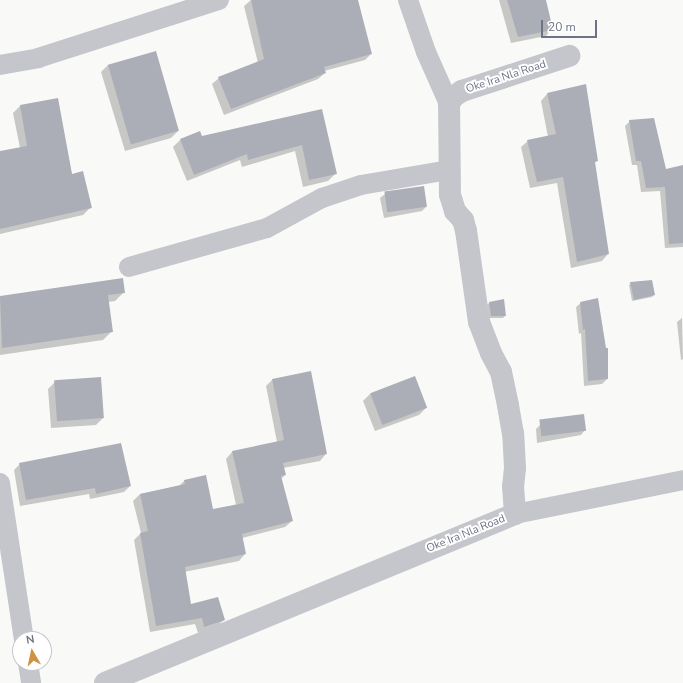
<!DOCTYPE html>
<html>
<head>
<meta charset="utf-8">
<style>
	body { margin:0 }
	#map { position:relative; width:683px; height:683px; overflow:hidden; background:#f9faf8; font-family:"Nunito Sans",sans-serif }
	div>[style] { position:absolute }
	.shadow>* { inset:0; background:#0003 }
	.building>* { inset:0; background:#acaeb7; transform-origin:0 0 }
	.minor>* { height:20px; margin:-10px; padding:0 10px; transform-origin:10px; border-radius:10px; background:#c4c6cb }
	.tertiary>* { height:22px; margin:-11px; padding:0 11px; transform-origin:11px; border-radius:11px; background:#c4c6cb }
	span { translate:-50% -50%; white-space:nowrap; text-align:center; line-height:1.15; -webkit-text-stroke:4px #fff; paint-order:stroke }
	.street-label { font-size:11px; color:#6d7285 }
	.north { position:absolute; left:12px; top:631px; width:40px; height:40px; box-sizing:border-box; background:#fff; border:1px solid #c5c7ce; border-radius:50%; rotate:351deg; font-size:11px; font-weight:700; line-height:16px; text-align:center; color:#6d7285 }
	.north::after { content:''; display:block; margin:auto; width:14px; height:18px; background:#ce9343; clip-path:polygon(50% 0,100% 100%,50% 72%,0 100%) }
	.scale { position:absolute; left:541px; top:20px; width:56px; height:18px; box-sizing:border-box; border:2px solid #6d7285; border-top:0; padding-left:5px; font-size:12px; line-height:14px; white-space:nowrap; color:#6d7285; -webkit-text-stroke:3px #fff; paint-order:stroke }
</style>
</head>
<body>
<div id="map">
	<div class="shadow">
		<i style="clip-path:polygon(251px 0,357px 0,371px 54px,365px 60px,324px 71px,325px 73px,318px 79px,224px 115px,212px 84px,219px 78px,258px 63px,244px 6px)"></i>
		<i style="clip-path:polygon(499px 0,545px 0,552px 29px,546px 36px,511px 43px)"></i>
		<i style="clip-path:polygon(108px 65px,178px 131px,171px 138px,125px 151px,101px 72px)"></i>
		<i style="clip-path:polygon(547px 94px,597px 160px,594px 163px,608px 254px,602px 261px,571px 268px,557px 183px,530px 188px,521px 147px,528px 141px,548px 137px,541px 101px)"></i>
		<i style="clip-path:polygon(57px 99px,72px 175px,90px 208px,83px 215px,0 234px,0 152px,20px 148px,13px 113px,20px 106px)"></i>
		<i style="clip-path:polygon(321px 110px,335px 174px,328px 181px,303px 187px,295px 151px,242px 167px,240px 160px,187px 181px,173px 147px,180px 140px,200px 133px,201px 137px)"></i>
		<i style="clip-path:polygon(630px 121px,665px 170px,683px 166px,683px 247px,665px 248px,660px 191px,641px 192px,637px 165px,632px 165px,625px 126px)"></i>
		<i style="clip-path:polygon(385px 194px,426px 207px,422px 211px,384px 218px,380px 198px)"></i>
		<i style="clip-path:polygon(122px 279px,124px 292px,115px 301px,108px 302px,112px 331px,103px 340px,0 355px,0 297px)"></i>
		<i style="clip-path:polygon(631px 283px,654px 295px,652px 297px,632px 301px,629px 285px)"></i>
		<i style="clip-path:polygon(489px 303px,505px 316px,503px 318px,489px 318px,487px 305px)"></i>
		<i style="clip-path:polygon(581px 303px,607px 379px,602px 384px,584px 386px,581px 333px,579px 334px,576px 307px)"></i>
		<i style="clip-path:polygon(682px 318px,683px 359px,681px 360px,677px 322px)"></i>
		<i style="clip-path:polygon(272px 380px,326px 454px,320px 461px,283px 468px,285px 475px,281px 479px,292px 521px,285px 527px,242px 538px,245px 554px,239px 561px,184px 572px,190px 605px,224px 620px,217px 626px,198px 633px,195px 624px,150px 632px,134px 540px,141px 533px,133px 501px,140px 494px,179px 486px,185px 480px,212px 510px,236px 505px,226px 459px,232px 452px,277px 442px,266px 386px)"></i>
		<i style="clip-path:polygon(55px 382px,103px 418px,96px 425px,51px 428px,48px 389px)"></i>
		<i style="clip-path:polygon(370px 394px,426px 408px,419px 415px,375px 431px,363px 401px)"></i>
		<i style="clip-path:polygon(541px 424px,585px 430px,581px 435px,537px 443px,536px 429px)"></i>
		<i style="clip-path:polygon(20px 464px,130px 486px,124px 492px,90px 499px,89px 494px,20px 506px,14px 470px)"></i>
	</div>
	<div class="building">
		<i style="clip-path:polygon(251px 0,358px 0,372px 54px,324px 67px,326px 73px,231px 109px,218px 77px,264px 59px)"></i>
		<i style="clip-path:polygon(507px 0,546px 0,553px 30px,518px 37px)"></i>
		<i style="left:156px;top:51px;width:83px;height:50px;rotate:74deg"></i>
		<i style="clip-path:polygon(586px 84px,598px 161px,595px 162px,609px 254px,577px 262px,563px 177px,537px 182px,527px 140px,556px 134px,547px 93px)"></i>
		<i style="clip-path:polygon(58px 98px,72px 174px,83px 171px,92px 208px,0 229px,0 151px,27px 146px,20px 105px)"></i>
		<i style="clip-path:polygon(322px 109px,337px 174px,309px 180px,302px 145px,248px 160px,247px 154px,194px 175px,180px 139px,200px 131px,202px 136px)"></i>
		<i style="clip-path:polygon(654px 118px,666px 169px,683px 165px,683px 243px,669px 244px,665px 187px,646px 188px,641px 161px,636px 161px,629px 120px)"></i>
		<i style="left:424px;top:186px;width:21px;height:40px;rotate:82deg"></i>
		<i style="clip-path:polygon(123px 278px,125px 293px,108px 295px,113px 332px,2px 348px,0 296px)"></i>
		<i style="clip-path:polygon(652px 280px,655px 295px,634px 300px,630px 282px)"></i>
		<i style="clip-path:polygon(598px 298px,606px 348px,608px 348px,608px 379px,588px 381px,585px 329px,583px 330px,580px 302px)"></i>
		<i style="clip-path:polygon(504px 299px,506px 316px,491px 316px,489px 302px)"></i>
		<i style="clip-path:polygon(311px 371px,327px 454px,283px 463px,286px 475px,281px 476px,293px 521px,242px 534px,246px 554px,185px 567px,191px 604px,218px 597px,225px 620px,204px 627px,202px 618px,156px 626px,140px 533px,148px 531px,140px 494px,185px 484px,184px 480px,206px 475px,213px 509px,244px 503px,232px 451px,284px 440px,272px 379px)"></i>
		<i style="left:415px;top:376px;width:34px;height:48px;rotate:69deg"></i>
		<i style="left:101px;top:377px;width:41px;height:47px;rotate:86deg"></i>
		<i style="left:584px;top:414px;width:17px;height:45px;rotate:83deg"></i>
		<i style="clip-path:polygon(121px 443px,131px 486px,96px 494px,95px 488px,26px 500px,19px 463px)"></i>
	</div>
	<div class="minor">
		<i style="left:408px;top:0;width:55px;rotate:70.9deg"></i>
		<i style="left:426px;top:52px;width:57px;rotate:66.1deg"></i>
		<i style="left:0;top:65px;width:39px;rotate:-10deg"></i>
		<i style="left:38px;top:58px;width:190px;rotate:-17.8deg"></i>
		<i style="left:129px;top:267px;width:143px;rotate:-15.8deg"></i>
		<i style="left:267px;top:228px;width:63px;rotate:-28.6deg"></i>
		<i style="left:322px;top:198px;width:41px;rotate:-18.4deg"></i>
		<i style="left:361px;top:185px;width:89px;rotate:-9.7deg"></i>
		<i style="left:0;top:483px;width:158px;rotate:81.3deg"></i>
		<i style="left:515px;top:514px;width:171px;rotate:-11.4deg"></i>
		<i style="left:28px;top:663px;width:20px;rotate:81deg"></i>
	</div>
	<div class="tertiary">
		<i style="left:105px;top:683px;width:443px;rotate:-22.4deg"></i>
		<i style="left:515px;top:514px;width:27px;rotate:-94deg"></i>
		<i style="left:513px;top:487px;width:19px;rotate:-84deg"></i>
		<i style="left:515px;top:468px;width:34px;rotate:-93deg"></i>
		<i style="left:513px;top:434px;width:29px;rotate:-100deg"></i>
		<i style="left:508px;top:405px;width:34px;rotate:-102deg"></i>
		<i style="left:501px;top:372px;width:21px;rotate:-118deg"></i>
		<i style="left:491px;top:353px;width:33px;rotate:-111deg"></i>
		<i style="left:479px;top:322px;width:92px;rotate:-98.1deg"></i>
		<i style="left:466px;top:231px;width:11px;rotate:-105deg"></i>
		<i style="left:463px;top:220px;width:12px;rotate:-132deg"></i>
		<i style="left:455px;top:211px;width:17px;rotate:-107deg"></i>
		<i style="left:450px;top:195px;width:91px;rotate:-90.6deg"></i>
		<i style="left:449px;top:104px;width:8px;rotate:-60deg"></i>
		<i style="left:453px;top:97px;width:11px;rotate:-34deg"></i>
		<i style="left:462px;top:91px;width:113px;rotate:-18.1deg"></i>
	</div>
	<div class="street-label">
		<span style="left:506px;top:77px;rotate:-18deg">Oke Ira Nla Road</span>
		<span style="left:466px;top:534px;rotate:-22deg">Oke Ira Nla Road</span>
	</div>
	<div class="north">N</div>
	<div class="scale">20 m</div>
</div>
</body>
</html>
